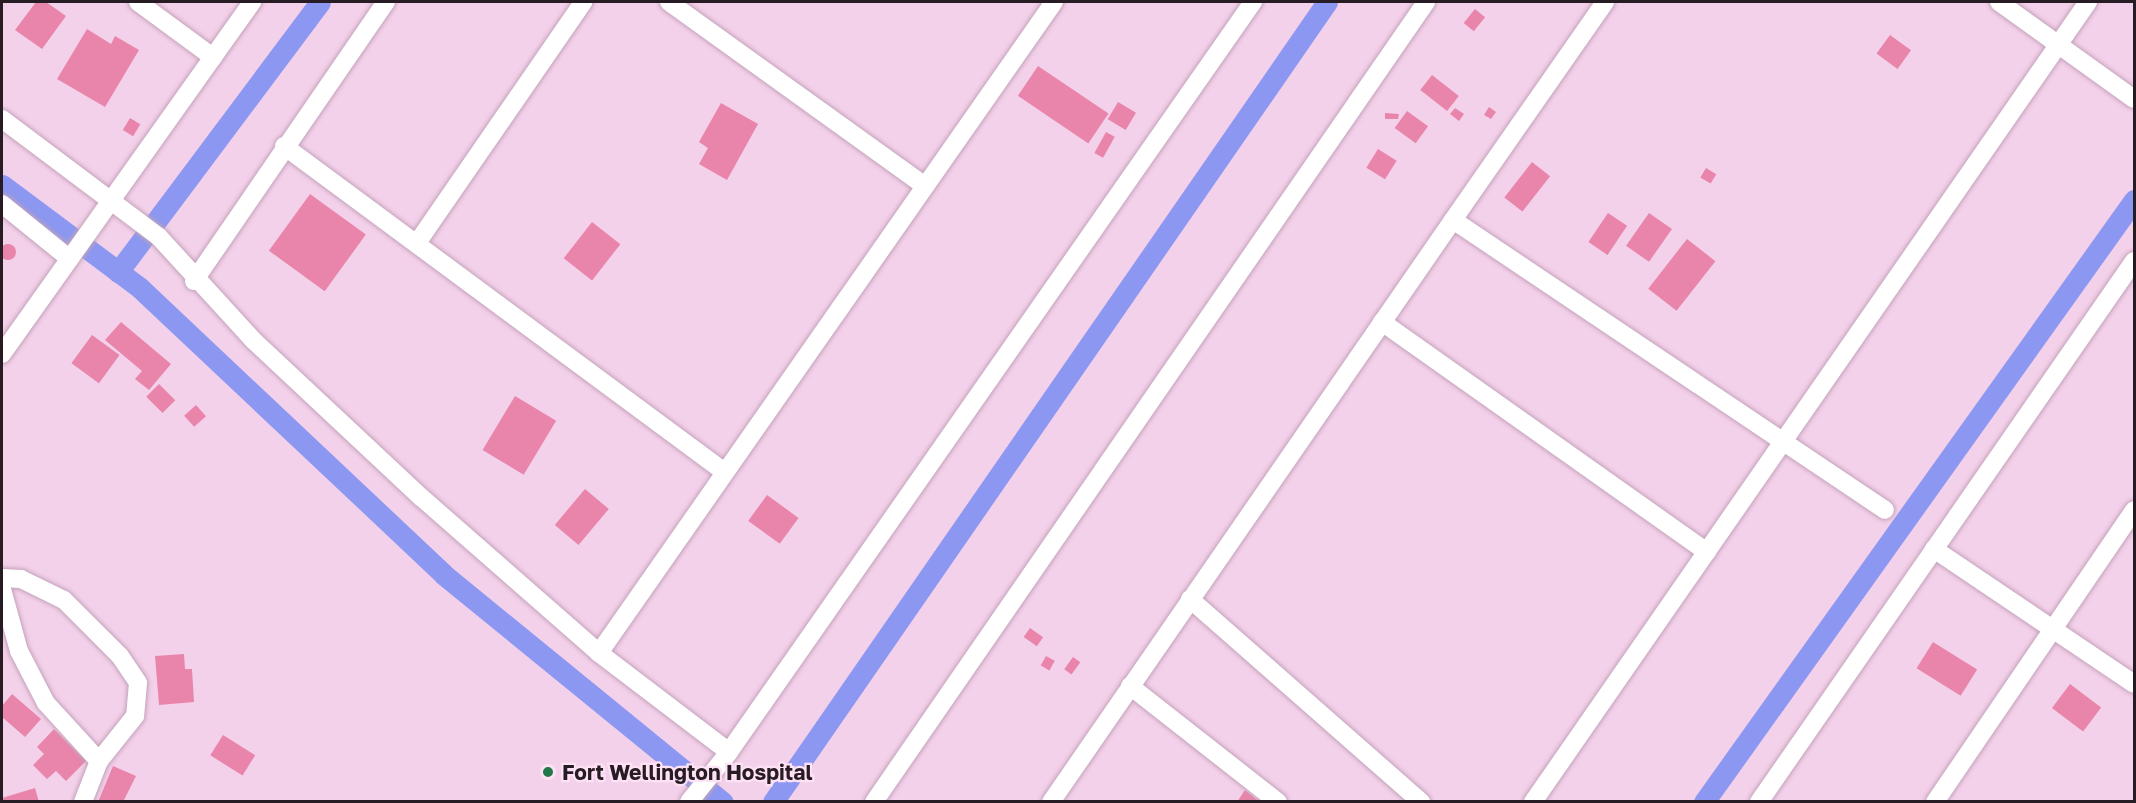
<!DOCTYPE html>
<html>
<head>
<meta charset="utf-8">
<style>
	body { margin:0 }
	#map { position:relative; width:2136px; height:803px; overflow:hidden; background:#f4d1ea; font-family:"Golos Text",sans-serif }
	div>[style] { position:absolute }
	.canal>* { height:21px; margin:-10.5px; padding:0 10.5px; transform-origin:10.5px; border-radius:10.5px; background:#8b97f0 }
	.building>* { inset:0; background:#e984ab; transform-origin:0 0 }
	.round { border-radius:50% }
	.roads { filter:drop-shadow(0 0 2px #c4a3bb) drop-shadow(0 0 2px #c4a3bb) }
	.minor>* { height:18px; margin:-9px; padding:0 9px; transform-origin:9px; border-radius:9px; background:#fff }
	.dots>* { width:16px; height:16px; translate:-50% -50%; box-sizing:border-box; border:3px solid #fde1f5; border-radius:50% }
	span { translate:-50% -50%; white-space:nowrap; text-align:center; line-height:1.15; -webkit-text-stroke:4.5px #fde1f5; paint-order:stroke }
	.poi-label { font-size:21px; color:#271b24; font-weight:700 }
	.left { translate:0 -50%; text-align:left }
	.frame { position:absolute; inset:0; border:3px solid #271b24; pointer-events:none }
</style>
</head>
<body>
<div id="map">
	<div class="canal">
		<i style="left:2px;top:185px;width:172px;rotate:36.7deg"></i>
		<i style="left:140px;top:288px;width:417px;rotate:43.3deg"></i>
		<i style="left:443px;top:574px;width:361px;rotate:39.2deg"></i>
		<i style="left:118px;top:272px;width:337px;rotate:-53.2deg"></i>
		<i style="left:773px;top:802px;width:973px;rotate:-55.3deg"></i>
		<i style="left:1704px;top:802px;width:740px;rotate:-54.46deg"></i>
	</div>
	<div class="building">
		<i style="clip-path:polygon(36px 2px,46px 2px,66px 16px,42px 49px,15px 30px)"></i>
		<i style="left:1475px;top:9px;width:13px;height:18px;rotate:39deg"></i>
		<i style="clip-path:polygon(87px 29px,111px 44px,115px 36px,139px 50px,105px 107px,57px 79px)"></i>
		<i style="left:1890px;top:35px;width:26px;height:23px;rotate:36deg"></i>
		<i style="left:1038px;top:66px;width:85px;height:36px;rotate:34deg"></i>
		<i style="left:1432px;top:75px;width:34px;height:19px;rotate:38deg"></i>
		<i style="left:1118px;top:102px;width:21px;height:20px;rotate:31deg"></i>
		<i style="clip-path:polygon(721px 103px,758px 124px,727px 180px,699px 164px,708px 148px,699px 142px)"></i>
		<i style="clip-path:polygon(1489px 107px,1496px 112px,1491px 119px,1484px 115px)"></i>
		<i style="clip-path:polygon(1455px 108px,1464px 114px,1459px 121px,1450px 114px)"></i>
		<i style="left:1407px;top:111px;width:26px;height:21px;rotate:36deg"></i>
		<i style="clip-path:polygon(1385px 113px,1399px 114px,1398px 119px,1385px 119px)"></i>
		<i style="left:130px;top:118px;width:12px;height:14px;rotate:31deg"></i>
		<i style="left:1106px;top:132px;width:10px;height:24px;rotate:29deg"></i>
		<i style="left:1378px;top:149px;width:22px;height:22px;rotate:32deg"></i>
		<i style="left:1532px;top:162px;width:23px;height:45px;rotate:38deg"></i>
		<i style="left:1706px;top:168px;width:12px;height:11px;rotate:31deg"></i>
		<i style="left:310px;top:194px;width:69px;height:70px;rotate:36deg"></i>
		<i style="left:1608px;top:213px;width:23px;height:35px;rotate:34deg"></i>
		<i style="left:1649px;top:213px;width:28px;height:40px;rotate:35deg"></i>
		<i style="left:592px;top:222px;width:36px;height:46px;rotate:38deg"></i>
		<i style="left:1687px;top:239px;width:36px;height:63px;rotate:38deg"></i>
		<i class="round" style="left:0;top:244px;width:16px;height:16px"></i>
		<i style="clip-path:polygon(121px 322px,171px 364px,149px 390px,135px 379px,142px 371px,105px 340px)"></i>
		<i style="left:92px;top:335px;width:34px;height:35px;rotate:36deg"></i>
		<i style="left:159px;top:384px;width:23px;height:18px;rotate:45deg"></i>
		<i style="left:515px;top:396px;width:48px;height:63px;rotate:31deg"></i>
		<i style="left:196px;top:405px;width:15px;height:16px;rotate:48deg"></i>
		<i style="left:585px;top:489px;width:31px;height:47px;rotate:40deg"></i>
		<i style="left:767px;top:495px;width:39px;height:32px;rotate:36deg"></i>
		<i style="left:1030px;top:628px;width:16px;height:11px;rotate:35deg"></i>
		<i style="left:1933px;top:642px;width:52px;height:31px;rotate:32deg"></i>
		<i style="clip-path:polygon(184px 654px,185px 669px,192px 669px,194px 702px,159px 705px,155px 656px)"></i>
		<i style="left:1046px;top:656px;width:10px;height:11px;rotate:29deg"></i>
		<i style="left:1073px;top:657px;width:9px;height:15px;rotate:36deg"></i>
		<i style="left:2070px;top:684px;width:39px;height:30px;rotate:37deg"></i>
		<i style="clip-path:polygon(12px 694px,41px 719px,25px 737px,2px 717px,2px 706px)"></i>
		<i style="clip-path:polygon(54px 729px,86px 761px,66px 781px,56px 771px,47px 779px,33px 765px,44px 754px,37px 747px)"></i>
		<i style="left:223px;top:735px;width:38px;height:24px;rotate:32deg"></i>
		<i style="clip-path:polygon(113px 766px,136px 776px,123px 802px,98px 802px)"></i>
		<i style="clip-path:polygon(35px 788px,39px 802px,2px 802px,2px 798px)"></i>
		<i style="clip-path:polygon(1245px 790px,1260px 802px,1237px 802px)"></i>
	</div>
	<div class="roads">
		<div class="minor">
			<i style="left:138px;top:2px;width:93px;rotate:36.3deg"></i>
			<i style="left:669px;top:2px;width:315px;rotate:35.7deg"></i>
			<i style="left:1999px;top:2px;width:166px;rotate:35.7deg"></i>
			<i style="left:2px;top:119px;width:196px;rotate:36.9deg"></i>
			<i style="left:159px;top:237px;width:139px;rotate:47.6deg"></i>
			<i style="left:253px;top:340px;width:231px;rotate:43.1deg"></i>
			<i style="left:422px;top:498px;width:235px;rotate:41.2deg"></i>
			<i style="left:599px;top:653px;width:163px;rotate:37.3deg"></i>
			<i style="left:284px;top:146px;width:546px;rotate:36.51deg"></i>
			<i style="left:2px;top:204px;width:87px;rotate:39deg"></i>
			<i style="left:1453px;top:220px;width:266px;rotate:-55.1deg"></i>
			<i style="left:417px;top:243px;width:293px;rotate:-55.4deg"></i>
			<i style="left:194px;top:281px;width:339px;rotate:-55.5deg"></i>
			<i style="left:1382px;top:322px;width:398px;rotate:35.3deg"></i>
			<i style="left:2px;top:354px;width:432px;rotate:-54.6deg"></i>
			<i style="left:1934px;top:549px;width:241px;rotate:34deg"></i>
			<i style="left:2px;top:578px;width:19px;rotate:3deg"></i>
			<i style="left:21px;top:579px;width:48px;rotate:26deg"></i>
			<i style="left:64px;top:600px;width:79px;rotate:45deg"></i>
			<i style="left:120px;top:656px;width:32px;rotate:56deg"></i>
			<i style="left:138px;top:683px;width:33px;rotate:95deg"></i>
			<i style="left:135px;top:716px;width:58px;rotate:128.7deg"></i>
			<i style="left:99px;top:761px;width:44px;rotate:111.3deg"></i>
			<i style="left:2px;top:589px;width:64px;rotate:74.7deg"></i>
			<i style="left:19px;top:651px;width:59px;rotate:62.6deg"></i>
			<i style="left:46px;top:703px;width:79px;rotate:47.6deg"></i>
			<i style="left:1190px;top:599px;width:308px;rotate:41.3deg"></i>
			<i style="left:599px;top:653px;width:794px;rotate:-55.05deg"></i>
			<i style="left:1130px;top:686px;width:188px;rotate:38.1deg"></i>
			<i style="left:689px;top:802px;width:64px;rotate:-51.3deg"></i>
			<i style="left:729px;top:752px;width:915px;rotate:-55.06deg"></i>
			<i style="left:874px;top:802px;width:972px;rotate:-55.39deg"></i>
			<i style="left:1051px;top:802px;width:707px;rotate:-55.37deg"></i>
			<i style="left:1453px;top:220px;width:520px;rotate:33.87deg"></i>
			<i style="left:1533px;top:802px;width:974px;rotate:-55.25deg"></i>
			<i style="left:1759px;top:802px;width:658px;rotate:-55.27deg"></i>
			<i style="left:1935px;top:802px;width:353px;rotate:-55.7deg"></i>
		</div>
	</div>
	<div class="dots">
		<i style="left:548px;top:772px;background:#20784b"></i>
	</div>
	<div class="poi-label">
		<span class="left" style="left:562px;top:772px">Fort Wellington Hospital</span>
	</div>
	<div class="frame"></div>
</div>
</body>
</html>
